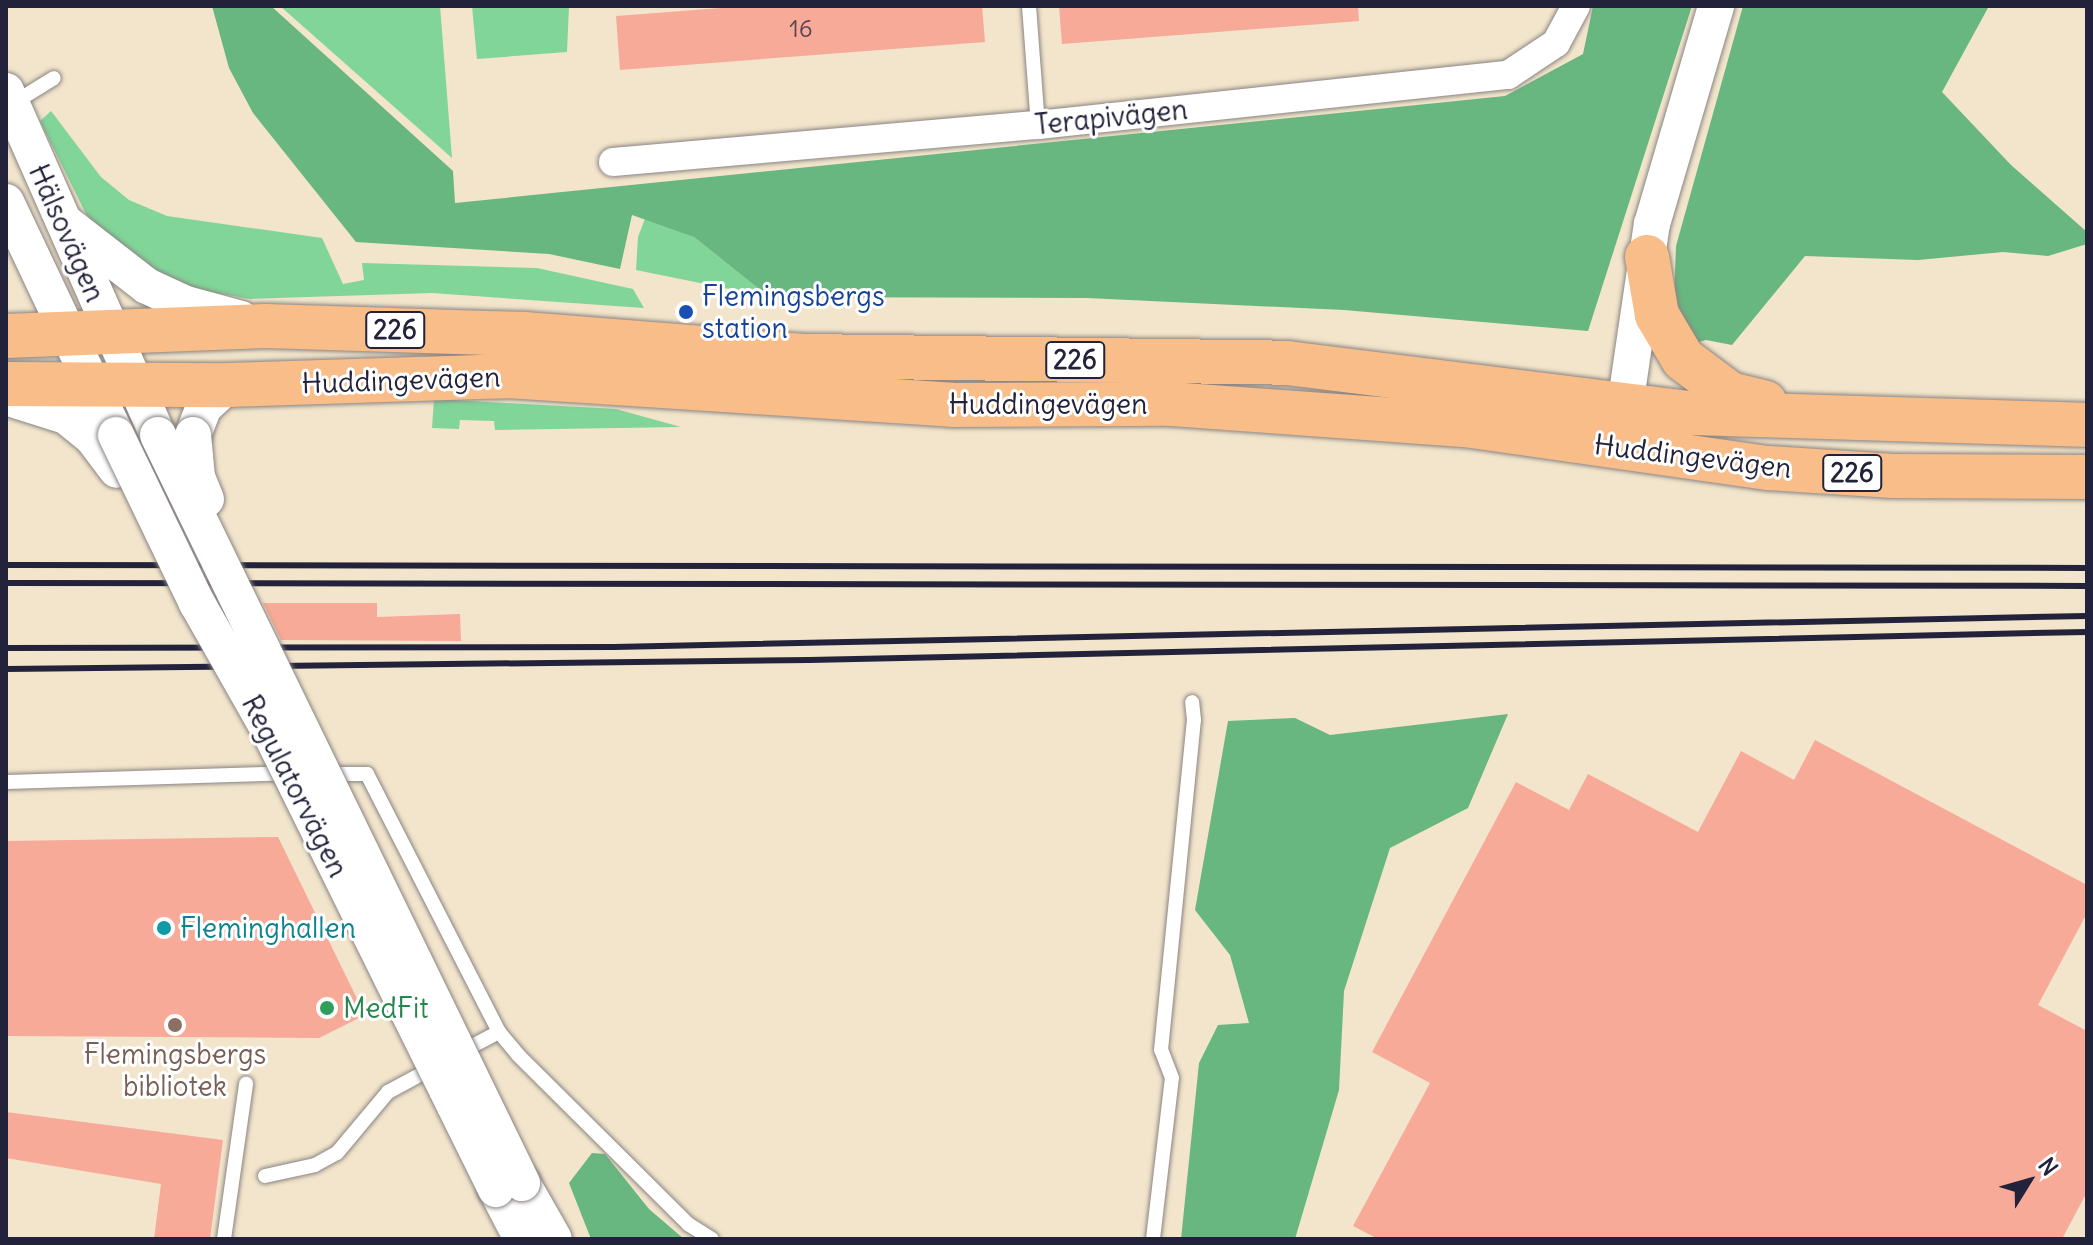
<!DOCTYPE html>
<html>
<head>
<meta charset="utf-8">
<style>
	body { margin:0 }
	#map { position:relative; width:2093px; height:1245px; overflow:hidden; background:#f2e5cb; font-family:Delius,sans-serif }
	div>[style] { position:absolute }
	.green>* { inset:0; background:#81d598 }
	.forest>* { inset:0; background:#68b680 }
	.building>* { inset:0; background:#f7aa97 }
	.roads { filter:drop-shadow(0 0 2px #8a8483) drop-shadow(0 0 2px #8a8483) }
	.service>* { height:14px; margin:-7px; padding:0 7px; transform-origin:7px; border-radius:7px; background:#fff }
	.minor>* { height:28px; margin:-14px; padding:0 14px; transform-origin:14px; border-radius:14px; background:#fff }
	.tertiary>* { height:36px; margin:-18px; padding:0 18px; transform-origin:18px; border-radius:18px; background:#fff }
	.primary>* { height:44px; margin:-22px; padding:0 22px; transform-origin:22px; border-radius:22px; background:#f8bd89 }
	.rail>* { height:6px; margin:-3px; padding:0 3px; transform-origin:3px; border-radius:3px; background:#22223b }
	.bridges { filter:drop-shadow(0 0 2px #8a8483) drop-shadow(0 0 2px #8a8483) }
	.tertiary-bridge>* { height:36px; margin:-18px; padding:0 18px; transform-origin:18px; border-radius:18px; background:#fff }
	.dots>* { width:22px; height:22px; translate:-50% -50%; box-sizing:border-box; border:4px solid #fff; border-radius:50% }
	span { translate:-50% -50%; white-space:nowrap; text-align:center; line-height:1.15; -webkit-text-stroke:6px #fff; paint-order:stroke }
	.number-label { font-size:24px; color:#574452 }
	.number-label span { -webkit-text-stroke-width:0 }
	.shield-label span { padding:2px 6px; background:#fff; border:2px solid; border-radius:6px; -webkit-text-stroke-width:0 }
	.shield-label { font-size:26px; color:#22223b; font-weight:700 }
	.street-label { font-size:28px; color:#22223b }
	.transit-label { font-size:28px; color:#164399 }
	.left { translate:0 -50%; text-align:left }
	.culture-label { font-size:28px; color:#0d838f }
	.leisure-label { font-size:28px; color:#27864d }
	.education-label { font-size:28px; color:#785e54 }
	.frame { position:absolute; inset:0; border:8px solid #22223b; pointer-events:none }
	.north { position:absolute; left:1989px; top:1141px; width:80px; height:80px; -webkit-text-stroke:6px #fff; paint-order:stroke; rotate:53deg; font-size:22px; font-weight:700; line-height:32px; text-align:center; color:#22223b }
	.north::after { content:''; display:block; margin:auto; width:28px; height:36px; background:#22223b; clip-path:polygon(50% 0,100% 100%,50% 72%,0 100%) }
</style>
</head>
<body>
<div id="map">
	<div class="green">
		<i style="clip-path:polygon(280px 6px,440px 6px,452px 158px)"></i>
		<i style="clip-path:polygon(472px 6px,569px 6px,567px 52px,477px 59px)"></i>
		<i style="clip-path:polygon(51px 111px,101px 177px,129px 200px,167px 216px,322px 238px,343px 284px,364px 280px,362px 263px,537px 268px,633px 289px,644px 308px,432px 293px,250px 299px,178px 286px,114px 246px,86px 214px,40px 121px)"></i>
		<i style="clip-path:polygon(646px 216px,694px 237px,769px 297px,636px 270px,638px 237px)"></i>
		<i style="clip-path:polygon(434px 399px,616px 409px,681px 427px,495px 430px,494px 421px,460px 420px,459px 429px,432px 428px)"></i>
	</div>
	<div class="forest">
		<i style="clip-path:polygon(212px 6px,271px 6px,453px 171px,455px 203px,1505px 96px,1583px 54px,1593px 6px,1692px 6px,1588px 331px,1344px 310px,1087px 298px,769px 297px,694px 237px,632px 215px,620px 269px,549px 254px,356px 242px,253px 113px,229px 68px)"></i>
		<i style="clip-path:polygon(1743px 6px,1989px 6px,1942px 92px,2011px 165px,2087px 232px,2087px 244px,2048px 256px,2003px 252px,1918px 260px,1805px 256px,1732px 345px,1706px 340px,1691px 344px,1674px 297px,1676px 246px)"></i>
		<i style="clip-path:polygon(1508px 714px,1468px 808px,1390px 848px,1344px 991px,1339px 1090px,1295px 1239px,1181px 1239px,1199px 1063px,1218px 1025px,1249px 1023px,1230px 955px,1195px 910px,1228px 721px,1295px 718px,1330px 735px)"></i>
		<i style="clip-path:polygon(592px 1153px,605px 1154px,649px 1209px,684px 1239px,591px 1239px,569px 1183px)"></i>
	</div>
	<div class="building">
		<i style="clip-path:polygon(747px 6px,982px 6px,985px 42px,620px 70px,616px 16px)"></i>
		<i style="clip-path:polygon(1059px 6px,1358px 6px,1359px 21px,1062px 44px)"></i>
		<i style="clip-path:polygon(263px 603px,377px 603px,377px 617px,460px 614px,461px 641px,281px 640px)"></i>
		<i style="clip-path:polygon(1815px 740px,2087px 885px,2087px 913px,2038px 1005px,2087px 1031px,2087px 1192px,2062px 1239px,1378px 1239px,1353px 1226px,1430px 1083px,1372px 1052px,1516px 782px,1569px 810px,1588px 774px,1698px 832px,1741px 751px,1794px 780px)"></i>
		<i style="clip-path:polygon(278px 837px,365px 1015px,319px 1038px,6px 1036px,6px 841px)"></i>
		<i style="clip-path:polygon(6px 1112px,223px 1140px,210px 1239px,154px 1239px,161px 1184px,6px 1158px)"></i>
	</div>
	<div class="roads">
		<div class="service">
			<i style="left:1029px;top:6px;width:119px;rotate:85.7deg"></i>
			<i style="left:12px;top:104px;width:49px;rotate:-31.8deg"></i>
			<i style="left:326px;top:774px;width:41px"></i>
			<i style="left:367px;top:774px;width:290px;rotate:62.9deg"></i>
			<i style="left:499px;top:1032px;width:30px;rotate:50deg"></i>
			<i style="left:518px;top:1055px;width:240px;rotate:44.8deg"></i>
			<i style="left:688px;top:1224px;width:28px;rotate:32deg"></i>
			<i style="left:6px;top:782px;width:283px;rotate:-1.8deg"></i>
			<i style="left:461px;top:1052px;width:43px;rotate:-27.8deg"></i>
			<i style="left:265px;top:1176px;width:51px;rotate:-12.4deg"></i>
			<i style="left:315px;top:1165px;width:25px;rotate:-29deg"></i>
			<i style="left:337px;top:1153px;width:80px;rotate:-50.1deg"></i>
			<i style="left:388px;top:1092px;width:55px;rotate:-28.4deg"></i>
			<i style="left:224px;top:1239px;width:157px;rotate:-81.9deg"></i>
			<i style="left:1153px;top:1239px;width:162px;rotate:-83.3deg"></i>
			<i style="left:1172px;top:1078px;width:30px;rotate:-111deg"></i>
			<i style="left:1161px;top:1050px;width:332px;rotate:-84.3deg"></i>
			<i style="left:1194px;top:720px;width:18px;rotate:-96deg"></i>
		</div>
		<div class="minor">
			<i style="left:613px;top:162px;width:427px;rotate:-5deg"></i>
			<i style="left:1038px;top:125px;width:473px;rotate:-6.1deg"></i>
			<i style="left:1508px;top:75px;width:58px;rotate:-33.7deg"></i>
			<i style="left:1556px;top:43px;width:42px;rotate:-61.6deg"></i>
		</div>
		<div class="tertiary">
			<i style="left:6px;top:91px;width:376px;rotate:66.2deg"></i>
			<i style="left:6px;top:202px;width:258px;rotate:64.7deg"></i>
			<i style="left:67px;top:224px;width:101px;rotate:37.8deg"></i>
			<i style="left:147px;top:286px;width:40px;rotate:25deg"></i>
			<i style="left:183px;top:303px;width:60px;rotate:15.4deg"></i>
			<i style="left:6px;top:397px;width:63px;rotate:17.6deg"></i>
			<i style="left:66px;top:416px;width:33px;rotate:39deg"></i>
			<i style="left:92px;top:437px;width:41px;rotate:52.9deg"></i>
			<i style="left:1621px;top:433px;width:211px;rotate:-81.6deg"></i>
			<i style="left:1652px;top:224px;width:227px;rotate:-73.6deg"></i>
			<i style="left:193px;top:435px;width:30px;rotate:-69deg"></i>
			<i style="left:204px;top:407px;width:33px;rotate:-43deg"></i>
			<i style="left:522px;top:1183px;width:64px;rotate:60.3deg"></i>
			<i style="left:496px;top:1189px;width:56px;rotate:62.5deg"></i>
		</div>
		<div class="primary">
			<i style="left:1647px;top:257px;width:59px;rotate:80.2deg"></i>
			<i style="left:1657px;top:315px;width:51px;rotate:59.4deg"></i>
			<i style="left:1683px;top:359px;width:59px;rotate:36.7deg"></i>
			<i style="left:1730px;top:394px;width:36px;rotate:14deg"></i>
			<i style="left:6px;top:336px;width:260px;rotate:-2.2deg"></i>
			<i style="left:266px;top:326px;width:258px;rotate:1.8deg"></i>
			<i style="left:524px;top:334px;width:283px;rotate:4.5deg"></i>
			<i style="left:806px;top:356px;width:481px;rotate:0.8deg"></i>
			<i style="left:1287px;top:363px;width:405px;rotate:7.1deg"></i>
			<i style="left:1689px;top:413px;width:398px;rotate:1.7deg"></i>
			<i style="left:6px;top:384px;width:222px;rotate:0.3deg"></i>
			<i style="left:228px;top:385px;width:280px;rotate:-1.8deg"></i>
			<i style="left:508px;top:376px;width:445px;rotate:3.7deg"></i>
			<i style="left:952px;top:405px;width:218px;rotate:-0.3deg"></i>
			<i style="left:1170px;top:404px;width:296px;rotate:4.1deg"></i>
			<i style="left:1465px;top:425px;width:307px;rotate:8.1deg"></i>
			<i style="left:1769px;top:468px;width:124px;rotate:3.7deg"></i>
			<i style="left:1893px;top:476px;width:194px;rotate:0.3deg"></i>
		</div>
	</div>
	<div class="rail">
		<i style="left:6px;top:565px;width:2081px;rotate:0.08deg"></i>
		<i style="left:6px;top:583px;width:2081px;rotate:0.08deg"></i>
		<i style="left:6px;top:648px;width:608px;rotate:-0.09deg"></i>
		<i style="left:614px;top:647px;width:1473px;rotate:-1.21deg"></i>
		<i style="left:6px;top:669px;width:803px;rotate:-0.64deg"></i>
		<i style="left:809px;top:660px;width:1278px;rotate:-1.26deg"></i>
	</div>
	<div class="bridges">
		<div class="tertiary-bridge">
			<i style="left:116px;top:435px;width:187px;rotate:64.3deg"></i>
			<i style="left:197px;top:603px;width:148px;rotate:60.5deg"></i>
			<i style="left:270px;top:732px;width:510px;rotate:63.69deg"></i>
			<i style="left:158px;top:435px;width:832px;rotate:64.05deg"></i>
			<i style="left:193px;top:435px;width:42px;rotate:84.6deg"></i>
			<i style="left:197px;top:477px;width:24px;rotate:68deg"></i>
		</div>
	</div>
	<div class="dots">
		<i style="left:686px;top:312px;background:#1a4fb4"></i>
		<i style="left:164px;top:928px;background:#0f9aa8"></i>
		<i style="left:327px;top:1008px;background:#2e9e5b"></i>
		<i style="left:175px;top:1025px;background:#8d6e63"></i>
	</div>
	<div class="number-label">
		<span style="left:801px;top:29px">16</span>
	</div>
	<div class="shield-label">
		<span style="left:395px;top:330px">226</span>
		<span style="left:1075px;top:360px">226</span>
		<span style="left:1852px;top:473px">226</span>
	</div>
	<div class="street-label">
		<span style="left:1111px;top:117px;rotate:-6deg">Terapivägen</span>
		<span style="left:67px;top:233px;rotate:66deg">Hälsovägen</span>
		<span style="left:401px;top:380px;rotate:-2deg">Huddingevägen</span>
		<span style="left:1048px;top:404px">Huddingevägen</span>
		<span style="left:1693px;top:456px;rotate:7deg">Huddingevägen</span>
		<span style="left:295px;top:786px;rotate:63deg">Regulatorvägen</span>
	</div>
	<div class="transit-label">
		<span class="left" style="left:702px;top:312px">Flemingsbergs<br>station</span>
	</div>
	<div class="culture-label">
		<span class="left" style="left:180px;top:928px">Fleminghallen</span>
	</div>
	<div class="leisure-label">
		<span class="left" style="left:343px;top:1008px">MedFit</span>
	</div>
	<div class="education-label">
		<span style="left:175px;top:1070px">Flemingsbergs<br>bibliotek</span>
	</div>
	<div class="frame"></div>
	<div class="north">N</div>
</div>
</body>
</html>
